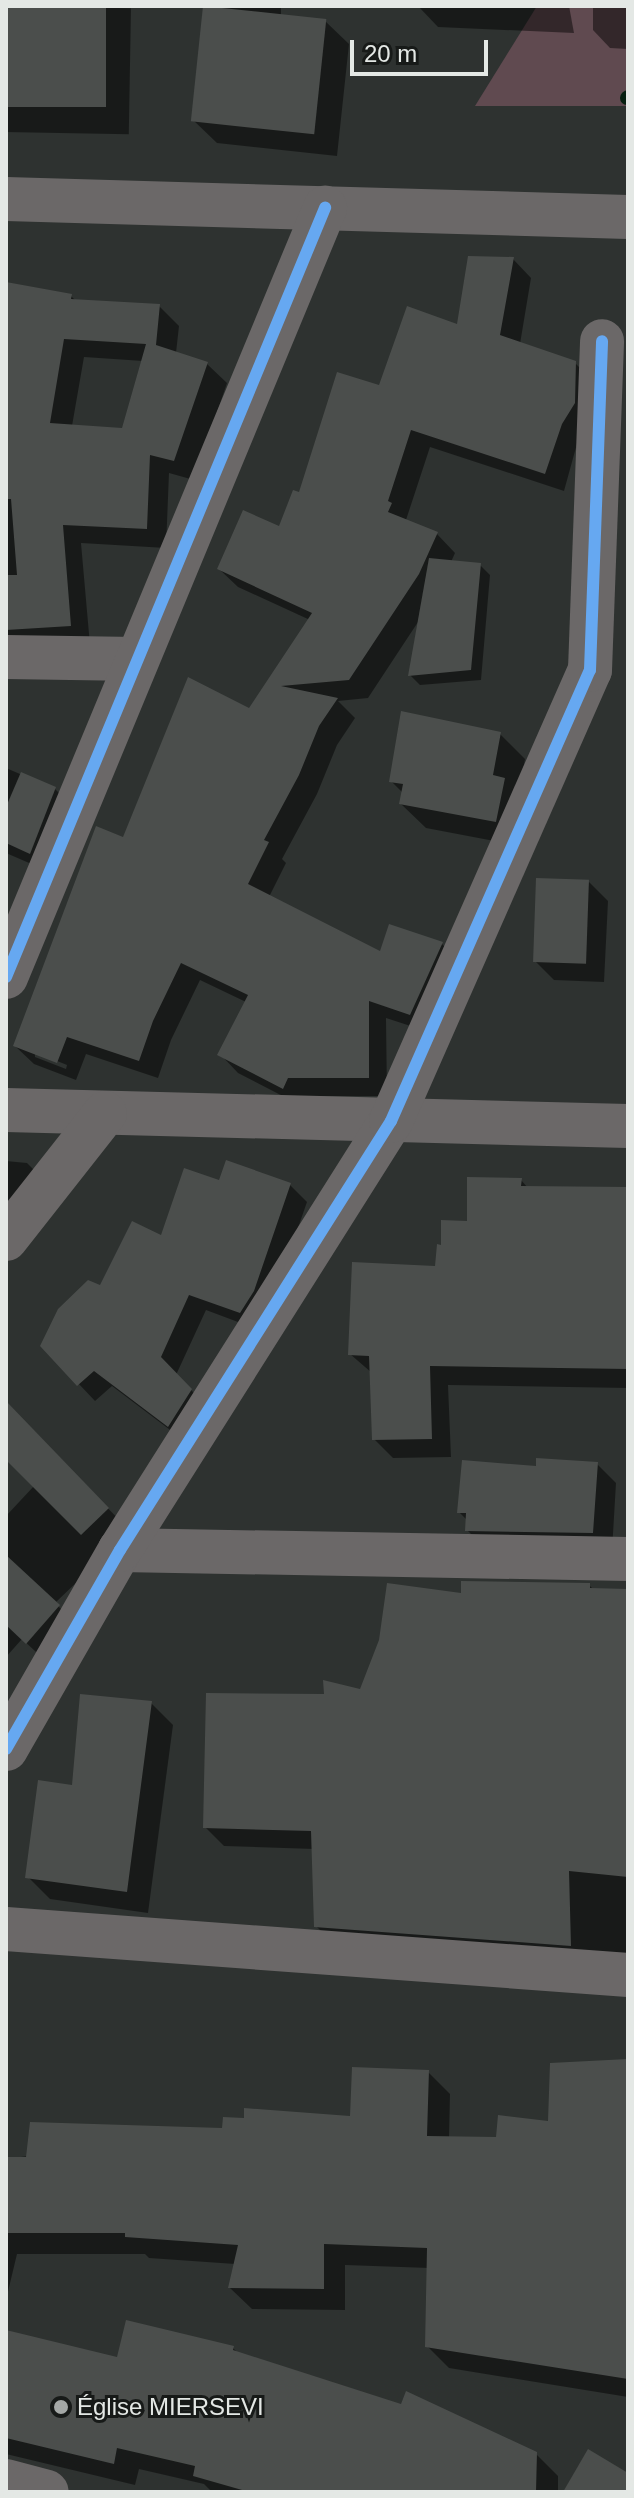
<!DOCTYPE html>
<html>
<head>
<meta charset="utf-8">
<style>
	body { margin:0 }
	#map { position:relative; width:634px; height:2498px; overflow:hidden; background:#2e3230; font-family:Arial,sans-serif }
	div>[style] { position:absolute }
	.green>* { inset:0; background:#604a50 }
	.shadow>* { inset:0; background:#0007; transform-origin:0 0 }
	.stream>* { height:14px; margin:-7px; padding:0 7px; transform-origin:7px; border-radius:7px; background:#061f10 }
	.building>* { inset:0; background:#4b4e4c; transform-origin:0 0 }
	.street>* { height:44px; margin:-22px; padding:0 22px; transform-origin:22px; border-radius:22px; background:#6b6868 }
	.cycleway>* { height:12px; margin:-6px; padding:0 6px; transform-origin:6px; border-radius:6px; background:#66a8f1 }
	.dots>* { width:22px; height:22px; translate:-50% -50%; box-sizing:border-box; border:4px solid #171a18; border-radius:50% }
	span { translate:-50% -50%; white-space:nowrap; text-align:center; line-height:1.15; -webkit-text-stroke:6px #171a18; paint-order:stroke }
	.poi-label { font-size:24px; color:#e4e8e5 }
	.left { translate:0 -50%; text-align:left }
	.frame { position:absolute; inset:0; border:8px solid #e4e8e5; pointer-events:none }
	.scale { position:absolute; left:350px; top:40px; width:138px; height:36px; box-sizing:border-box; border:4px solid #e4e8e5; border-top:0; padding-left:10px; font-size:24px; line-height:28px; white-space:nowrap; color:#e4e8e5; -webkit-text-stroke:6px #171a18; paint-order:stroke }
</style>
</head>
<body>
<div id="map">
	<div class="green">
		<i style="clip-path:polygon(537px 6px,628px 6px,628px 106px,475px 106px)"></i>
	</div>
	<div class="shadow">
		<i style="left:6px;top:6px;width:125px;height:126px;rotate:1deg"></i>
		<i style="clip-path:polygon(210px 6px,281px 6px,281px 16px,325px 21px,349px 44px,337px 156px,217px 143px,193px 120px)"></i>
		<i style="clip-path:polygon(418px 6px,569px 6px,574px 33px,438px 27px)"></i>
		<i style="clip-path:polygon(593px 6px,628px 6px,628px 49px,610px 48px,593px 30px)"></i>
		<i style="clip-path:polygon(evenodd,513px 259px,531px 278px,520px 344px,575px 363px,594px 382px,564px 491px,430px 447px,406px 520px,437px 534px,455px 553px,451px 562px,480px 565px,490px 575px,481px 680px,420px 685px,410px 675px,420px 619px,368px 698px,338px 701px,355px 718px,337px 745px,317px 794px,282px 859px,286px 863px,269px 897px,381px 954px,442px 944px,460px 962px,429px 1032px,386px 1018px,387px 1096px,307px 1096px,302px 1106px,238px 1073px,220px 1054px,246px 1002px,200px 980px,171px 1040px,158px 1078px,86px 1054px,76px 1080px,34px 1064px,15px 1046px,124px 840px,250px 710px,310px 620px,238px 587px,219px 569px,280px 528px,300px 495px,380px 388px,458px 326px,513px 259px,35px 1052px,67px 1065px,66px 1069px,35px 1057px,35px 1052px)"></i>
		<i style="clip-path:polygon(evenodd,6px 284px,71px 296px,76px 301px,159px 306px,179px 326px,176px 353px,207px 364px,227px 383px,194px 480px,169px 473px,166px 548px,81px 543px,90px 645px,6px 650px,6px 284px,84px 357px,143px 361px,124px 430px,72px 426px,84px 357px)"></i>
		<i style="clip-path:polygon(628px 376px,628px 413px,626px 411px)"></i>
		<i style="clip-path:polygon(500px 734px,525px 759px,519px 794px,520px 846px,426px 828px,401px 804px,403px 793px,391px 781px)"></i>
		<i style="clip-path:polygon(6px 768px,55px 789px,75px 809px,50px 872px,6px 853px)"></i>
		<i style="clip-path:polygon(589px 882px,608px 901px,604px 982px,554px 980px,535px 961px)"></i>
		<i style="clip-path:polygon(6px 1161px,27px 1163px,45px 1181px,6px 1230px)"></i>
		<i style="clip-path:polygon(521px 1180px,528px 1188px,628px 1189px,628px 1388px,448px 1385px,451px 1457px,393px 1458px,374px 1439px,372px 1373px,350px 1354px,437px 1268px,443px 1247px)"></i>
		<i style="clip-path:polygon(220px 1183px,290px 1185px,307px 1202px,270px 1308px,257px 1329px,206px 1310px,176px 1375px,208px 1407px,186px 1442px,112px 1386px,95px 1401px,42px 1345px,101px 1288px,163px 1238px)"></i>
		<i style="clip-path:polygon(6px 1422px,33px 1431px,130px 1531px,55px 1603px,80px 1628px,49px 1664px,22px 1639px,6px 1657px,6px 1516px,34px 1486px,6px 1458px)"></i>
		<i style="clip-path:polygon(597px 1464px,616px 1483px,612px 1551px,486px 1549px,467px 1530px,468px 1521px,459px 1512px,537px 1468px)"></i>
		<i style="clip-path:polygon(589px 1585px,594px 1590px,628px 1591px,628px 1967px,335px 1945px,316px 1926px,314px 1849px,224px 1846px,205px 1827px,326px 1696px,361px 1691px,462px 1595px)"></i>
		<i style="clip-path:polygon(151px 1703px,173px 1725px,148px 1913px,50px 1899px,28px 1877px,74px 1787px)"></i>
		<i style="clip-path:polygon(628px 2061px,628px 2397px,449px 2368px,427px 2346px,429px 2268px,345px 2265px,345px 2310px,252px 2309px,230px 2288px,235px 2264px,149px 2258px,145px 2254px,17px 2254px,6px 2300px,6px 2159px,224px 2130px,352px 2118px,428px 2072px,450px 2094px,449px 2139px,498px 2139px,550px 2123px)"></i>
		<i style="clip-path:polygon(6px 2333px,119px 2359px,233px 2348px,240px 2355px,536px 2454px,558px 2476px,558px 2492px,212px 2492px,204px 2484px,139px 2469px,135px 2485px,6px 2454px)"></i>
	</div>
	<div class="stream">
		<i style="left:627px;top:98px;width:1px;rotate:-45deg"></i>
	</div>
	<div class="building">
		<i style="left:6px;top:6px;width:100px;height:101px"></i>
		<i style="left:203px;top:6px;width:124px;height:116px;rotate:6deg"></i>
		<i style="clip-path:polygon(468px 256px,514px 257px,500px 335px,576px 361px,575px 403px,562px 424px,545px 474px,411px 430px,388px 501px,392px 503px,388px 512px,438px 532px,419px 574px,349px 680px,281px 686px,338px 698px,319px 726px,299px 775px,264px 840px,269px 842px,248px 884px,380px 951px,389px 924px,443px 942px,410px 1015px,369px 1001px,369px 1078px,288px 1078px,283px 1089px,217px 1055px,248px 995px,181px 963px,153px 1021px,139px 1061px,67px 1037px,57px 1063px,13px 1046px,96px 826px,123px 837px,188px 677px,249px 708px,312px 613px,217px 569px,243px 510px,279px 526px,293px 490px,299px 492px,337px 372px,379px 385px,407px 306px,457px 324px)"></i>
		<i style="clip-path:polygon(evenodd,6px 282px,72px 294px,71px 299px,160px 304px,156px 345px,208px 362px,174px 461px,150px 455px,147px 529px,63px 525px,71px 626px,6px 630px,6px 575px,17px 575px,11px 499px,6px 499px,6px 282px,64px 339px,146px 344px,122px 428px,50px 423px,64px 339px)"></i>
		<i style="clip-path:polygon(429px 558px,481px 563px,471px 670px,408px 676px)"></i>
		<i style="clip-path:polygon(401px 711px,501px 732px,493px 775px,505px 778px,496px 822px,399px 804px,403px 784px,389px 782px)"></i>
		<i style="clip-path:polygon(21px 772px,56px 787px,30px 854px,6px 843px,6px 807px)"></i>
		<i style="left:536px;top:878px;width:53px;height:84px;rotate:2deg"></i>
		<i style="clip-path:polygon(226px 1160px,291px 1183px,254px 1291px,240px 1313px,189px 1295px,161px 1357px,192px 1389px,168px 1427px,94px 1371px,77px 1386px,40px 1346px,58px 1309px,88px 1280px,100px 1285px,132px 1221px,161px 1235px,184px 1168px,219px 1180px)"></i>
		<i style="clip-path:polygon(467px 1177px,522px 1178px,521px 1186px,628px 1187px,628px 1369px,430px 1366px,432px 1439px,372px 1440px,369px 1356px,348px 1355px,352px 1262px,435px 1266px,437px 1244px,441px 1245px,441px 1220px,467px 1221px)"></i>
		<i style="clip-path:polygon(6px 1401px,109px 1508px,81px 1535px,6px 1460px)"></i>
		<i style="clip-path:polygon(536px 1458px,598px 1462px,593px 1533px,465px 1531px,466px 1513px,457px 1513px,462px 1460px,536px 1466px)"></i>
		<i style="clip-path:polygon(6px 1555px,60px 1605px,26px 1644px,6px 1625px)"></i>
		<i style="clip-path:polygon(461px 1581px,590px 1583px,590px 1588px,628px 1589px,628px 1877px,569px 1871px,571px 1946px,314px 1927px,311px 1831px,203px 1828px,206px 1693px,324px 1694px,323px 1680px,360px 1689px,379px 1640px,387px 1583px,461px 1593px)"></i>
		<i style="clip-path:polygon(80px 1694px,152px 1701px,127px 1892px,25px 1878px,38px 1780px,72px 1785px)"></i>
		<i style="clip-path:polygon(628px 2059px,628px 2379px,425px 2347px,427px 2248px,324px 2244px,324px 2289px,228px 2288px,238px 2245px,125px 2237px,125px 2233px,6px 2233px,6px 2157px,26px 2157px,30px 2122px,222px 2128px,223px 2117px,244px 2118px,244px 2108px,350px 2116px,352px 2067px,429px 2070px,427px 2136px,496px 2137px,498px 2115px,548px 2121px,550px 2063px)"></i>
		<i style="clip-path:polygon(126px 2320px,234px 2346px,233px 2350px,401px 2404px,406px 2391px,537px 2452px,536px 2492px,249px 2492px,193px 2476px,195px 2466px,117px 2448px,114px 2464px,6px 2438px,6px 2330px,117px 2357px)"></i>
		<i style="clip-path:polygon(588px 2449px,628px 2473px,628px 2492px,563px 2492px)"></i>
	</div>
	<div class="street">
		<i style="left:6px;top:199px;width:622px;rotate:1.66deg"></i>
		<i style="left:6px;top:657px;width:130px;rotate:0.9deg"></i>
		<i style="left:6px;top:977px;width:833px;rotate:-67.47deg"></i>
		<i style="left:6px;top:1110px;width:622px;rotate:1.47deg"></i>
		<i style="left:6px;top:1239px;width:160px;rotate:-51.8deg"></i>
		<i style="left:120px;top:1550px;width:508px;rotate:1.01deg"></i>
		<i style="left:6px;top:1749px;width:229px;rotate:-60.2deg"></i>
		<i style="left:120px;top:1550px;width:507px;rotate:-57.72deg"></i>
		<i style="left:391px;top:1121px;width:493px;rotate:-66.2deg"></i>
		<i style="left:590px;top:670px;width:329px;rotate:-87.9deg"></i>
		<i style="left:6px;top:1929px;width:624px;rotate:4.23deg"></i>
		<i style="left:6px;top:2481px;width:42px;rotate:15deg"></i>
	</div>
	<div class="cycleway">
		<i style="left:6px;top:977px;width:833px;rotate:-67.47deg"></i>
		<i style="left:6px;top:1749px;width:229px;rotate:-60.2deg"></i>
		<i style="left:120px;top:1550px;width:507px;rotate:-57.72deg"></i>
		<i style="left:391px;top:1121px;width:493px;rotate:-66.2deg"></i>
		<i style="left:590px;top:670px;width:329px;rotate:-87.9deg"></i>
	</div>
	<div class="dots">
		<i style="left:61px;top:2407px;background:#a4a8a6"></i>
	</div>
	<div class="poi-label">
		<span class="left" style="left:77px;top:2407px">Église MIERSEVI</span>
	</div>
	<div class="frame"></div>
	<div class="scale">20 m</div>
</div>
</body>
</html>
